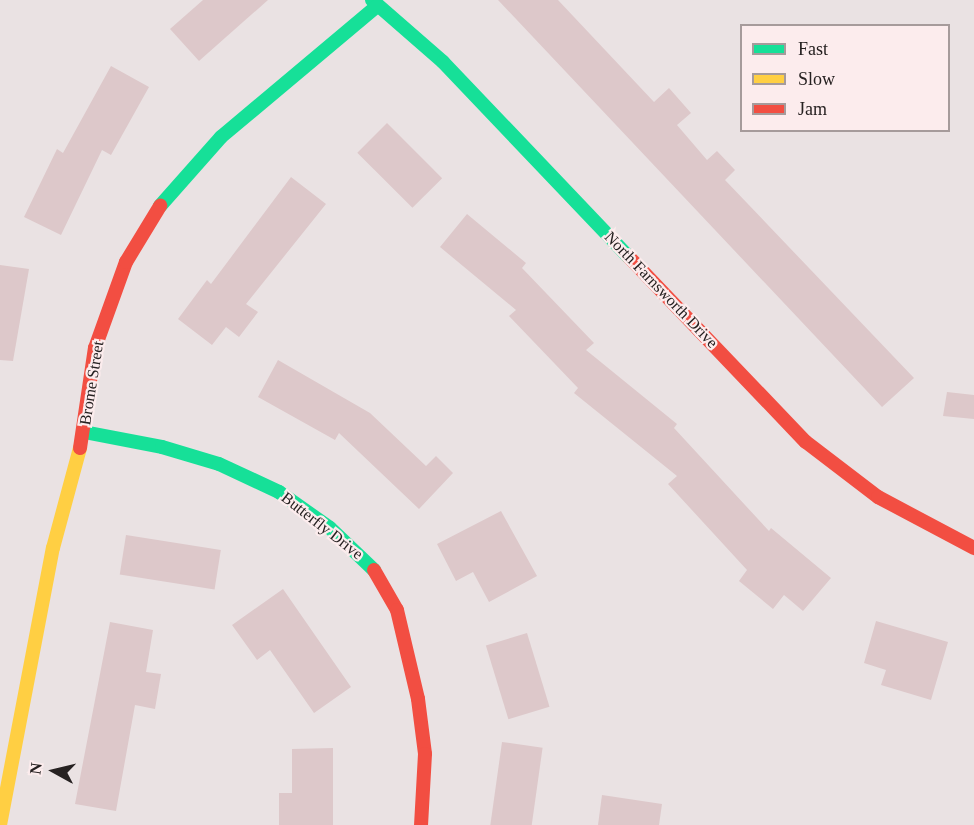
<!DOCTYPE html>
<html>
<head>
<meta charset="utf-8">
<style>
	body { margin:0 }
	#map { position:relative; width:974px; height:825px; overflow:hidden; background:#eae2e3; font-family:Georgia,serif }
	div>[style] { position:absolute }
	.building>* { inset:0; background:#ddc8ca; transform-origin:0 0 }
	.fast>* { height:14px; margin:-7px; padding:0 7px; transform-origin:7px; border-radius:7px; background:#16e098 }
	.slow>* { height:14px; margin:-7px; padding:0 7px; transform-origin:7px; border-radius:7px; background:#ffcf43 }
	.jam>* { height:14px; margin:-7px; padding:0 7px; transform-origin:7px; border-radius:7px; background:#f24e42 }
	span { translate:-50% -50%; white-space:nowrap; text-align:center; line-height:1.15; -webkit-text-stroke:4.5px #fceced; paint-order:stroke }
	.street-label { font-size:16px; color:#262121 }
	.legend { position:absolute; left:740px; top:24px; width:210px; height:108px; box-sizing:border-box; background:#fceced; border:2px solid #a69b9b; margin:0; padding:8px 10px; list-style:none; font-size:18px; color:#262121 }
	.legend li { display:flex; align-items:center; gap:12px; height:30px }
	.legend b { width:30px; border:2px solid #a69b9b }
	.north { position:absolute; left:24px; top:741px; width:60px; height:60px; -webkit-text-stroke:4px #fceced; paint-order:stroke; rotate:278deg; font-size:16px; font-weight:700; line-height:24px; text-align:center; color:#262121 }
	.north::after { content:''; display:block; margin:auto; width:21px; height:27px; background:#262121; clip-path:polygon(50% 0,100% 100%,50% 72%,0 100%) }
</style>
</head>
<body>
<div id="map">
	<div class="building">
		<i style="clip-path:polygon(203px 0,268px 0,199px 61px,170px 29px)"></i>
		<i style="clip-path:polygon(498px 0,558px 0,654px 102px,669px 88px,691px 113px,677px 125px,707px 160px,717px 151px,735px 170px,725px 180px,914px 378px,882px 407px)"></i>
		<i style="clip-path:polygon(111px 66px,149px 87px,111px 155px,102px 150px,61px 235px,24px 217px,57px 149px,63px 153px)"></i>
		<i style="left:387px;top:123px;width:78px;height:42px;rotate:45deg"></i>
		<i style="clip-path:polygon(291px 177px,326px 204px,246px 304px,258px 312px,239px 337px,226px 327px,212px 345px,178px 319px,207px 280px,211px 284px)"></i>
		<i style="clip-path:polygon(467px 214px,526px 263px,522px 268px,594px 343px,586px 350px,677px 424px,674px 428px,769px 531px,771px 528px,831px 578px,803px 611px,784px 595px,773px 609px,739px 581px,747px 570px,668px 484px,677px 476px,574px 393px,578px 388px,509px 316px,516px 310px,440px 247px)"></i>
		<i style="clip-path:polygon(0 265px,29px 269px,13px 361px,0 360px)"></i>
		<i style="clip-path:polygon(278px 360px,370px 413px,426px 466px,436px 456px,453px 473px,419px 509px,339px 433px,335px 440px,258px 397px)"></i>
		<i style="clip-path:polygon(947px 392px,974px 395px,974px 419px,943px 416px)"></i>
		<i style="clip-path:polygon(501px 511px,537px 576px,489px 602px,473px 572px,456px 581px,437px 544px)"></i>
		<i style="left:126px;top:535px;width:96px;height:40px;rotate:9deg"></i>
		<i style="clip-path:polygon(283px 589px,351px 687px,314px 713px,270px 650px,257px 660px,232px 625px)"></i>
		<i style="clip-path:polygon(876px 621px,948px 642px,931px 700px,881px 685px,886px 670px,864px 663px)"></i>
		<i style="clip-path:polygon(110px 622px,153px 630px,146px 672px,161px 674px,155px 709px,135px 705px,116px 811px,75px 804px)"></i>
		<i style="left:527px;top:633px;width:77px;height:43px;rotate:73deg"></i>
		<i style="left:502px;top:742px;width:41px;height:84px;rotate:8deg"></i>
		<i style="clip-path:polygon(333px 748px,333px 825px,279px 825px,279px 793px,292px 793px,292px 749px)"></i>
		<i style="clip-path:polygon(602px 795px,662px 804px,659px 825px,598px 825px)"></i>
	</div>
	<div class="fast">
		<i style="left:372px;top:0;width:94px;rotate:41.1deg"></i>
		<i style="left:443px;top:62px;width:268px;rotate:46.4deg"></i>
		<i style="left:160px;top:206px;width:92px;rotate:-48.5deg"></i>
		<i style="left:221px;top:137px;width:204px;rotate:-40deg"></i>
		<i style="left:84px;top:432px;width:79px;rotate:10.9deg"></i>
		<i style="left:162px;top:447px;width:59px;rotate:16.6deg"></i>
		<i style="left:219px;top:464px;width:66px;rotate:25deg"></i>
		<i style="left:279px;top:492px;width:62px;rotate:35.2deg"></i>
		<i style="left:330px;top:528px;width:61px;rotate:43.7deg"></i>
	</div>
	<div class="slow">
		<i style="left:0;top:825px;width:282px;rotate:-79.2deg"></i>
		<i style="left:53px;top:548px;width:104px;rotate:-74.9deg"></i>
	</div>
	<div class="jam">
		<i style="left:628px;top:256px;width:257px;rotate:46.3deg"></i>
		<i style="left:806px;top:442px;width:91px;rotate:37.4deg"></i>
		<i style="left:878px;top:497px;width:109px;rotate:28deg"></i>
		<i style="left:80px;top:448px;width:101px;rotate:-81.5deg"></i>
		<i style="left:95px;top:348px;width:91px;rotate:-70.2deg"></i>
		<i style="left:126px;top:262px;width:66px;rotate:-58.7deg"></i>
		<i style="left:374px;top:570px;width:46px;rotate:60.1deg"></i>
		<i style="left:397px;top:610px;width:91px;rotate:76.7deg"></i>
		<i style="left:418px;top:699px;width:55px;rotate:82.7deg"></i>
		<i style="left:425px;top:754px;width:71px;rotate:93.2deg"></i>
	</div>
	<div class="street-label">
		<span style="left:661px;top:290px;rotate:46deg">North Farnsworth Drive</span>
		<span style="left:92px;top:383px;rotate:-81deg">Brome Street</span>
		<span style="left:322px;top:526px;rotate:38deg">Butterfly Drive</span>
	</div>
	<ul class="legend">
	<li><b style="height:8px;background:#16e098"></b>Fast</li>
	<li><b style="height:8px;background:#ffcf43"></b>Slow</li>
	<li><b style="height:8px;background:#f24e42"></b>Jam</li>
	</ul>
	<div class="north">N</div>
</div>
</body>
</html>
